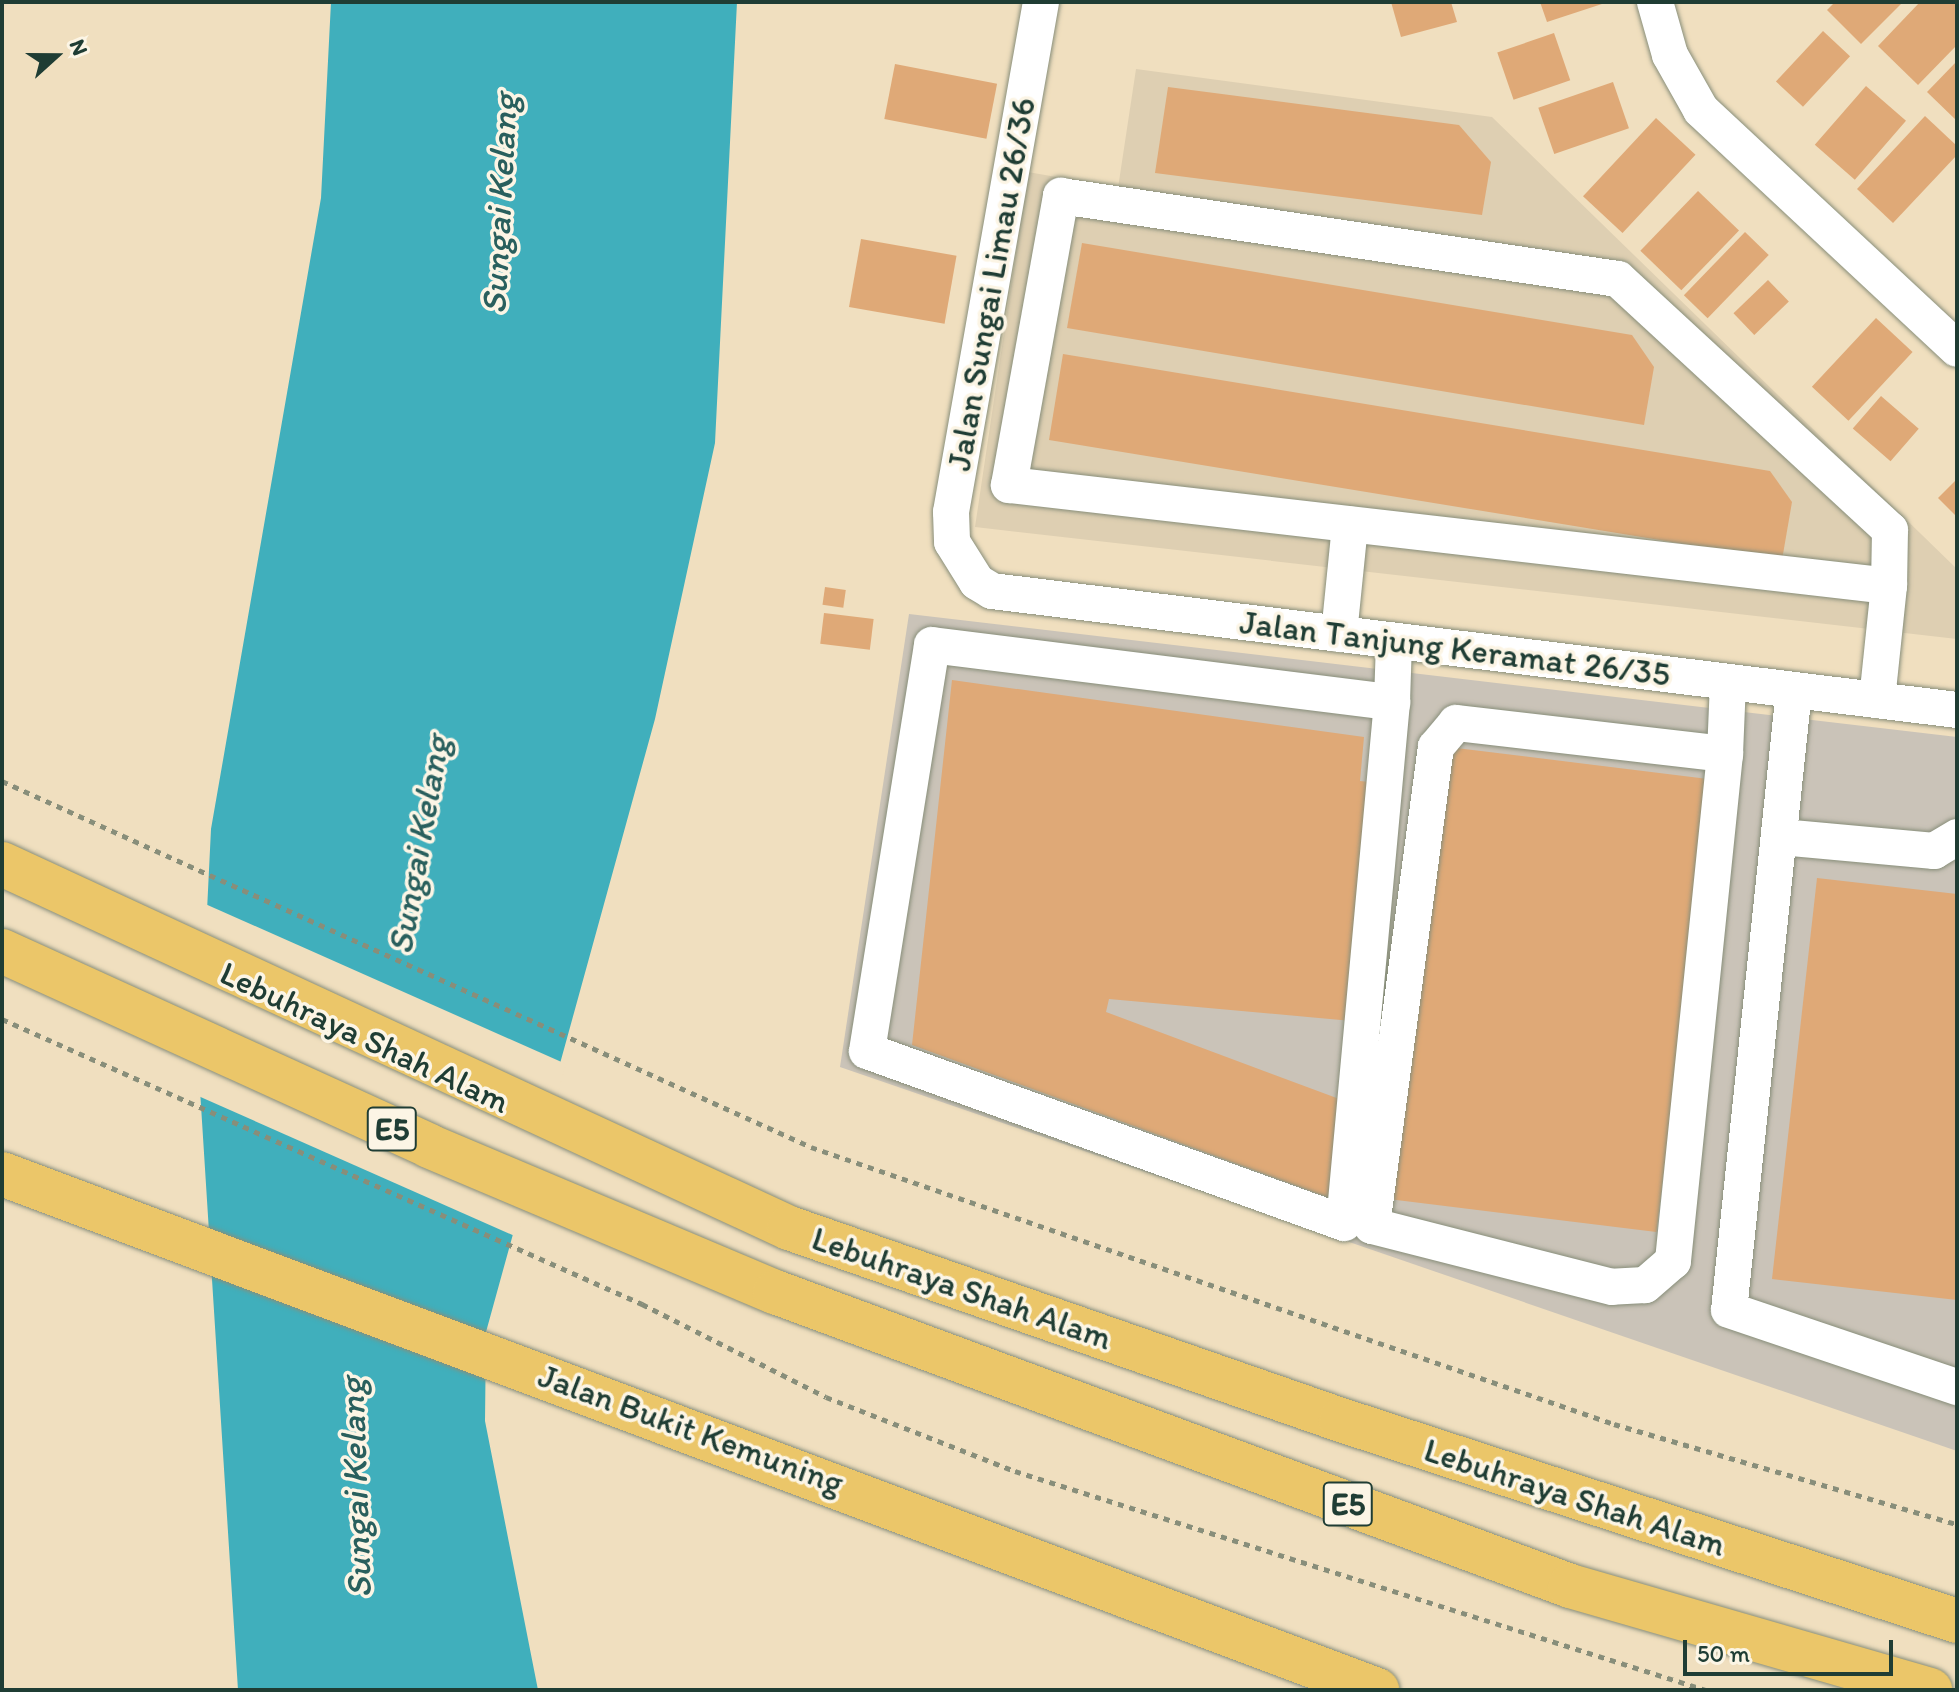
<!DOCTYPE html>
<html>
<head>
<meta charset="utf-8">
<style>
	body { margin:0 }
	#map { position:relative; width:1959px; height:1692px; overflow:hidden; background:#f0dfbf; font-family:Itim,sans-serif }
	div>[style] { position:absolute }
	.built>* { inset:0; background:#decfb2 }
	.industrial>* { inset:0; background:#cac3b8 }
	.water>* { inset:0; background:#40afbc }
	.pier>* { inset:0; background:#f0dfbf }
	.building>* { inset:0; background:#dfa977; transform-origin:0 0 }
	.path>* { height:5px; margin-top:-2.5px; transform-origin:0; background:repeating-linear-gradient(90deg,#888e7a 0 6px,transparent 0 12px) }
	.roads { filter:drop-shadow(0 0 2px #888e7a) drop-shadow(0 0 2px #888e7a) }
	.minor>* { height:36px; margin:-18px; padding:0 18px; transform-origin:18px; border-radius:18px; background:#fff }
	.major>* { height:44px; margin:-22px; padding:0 22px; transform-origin:22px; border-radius:22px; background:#ebc669 }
	.highway>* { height:44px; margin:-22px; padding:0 22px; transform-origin:22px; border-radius:22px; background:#ebc669 }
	span { translate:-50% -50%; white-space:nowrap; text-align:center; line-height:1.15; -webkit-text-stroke:7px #fcf5e5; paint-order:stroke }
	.shield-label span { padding:2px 6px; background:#fcf5e5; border:2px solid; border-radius:6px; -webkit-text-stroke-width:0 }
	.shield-label { font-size:32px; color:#1f3d34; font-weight:700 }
	.street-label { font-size:34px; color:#1f3d34 }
	.water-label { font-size:36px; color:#295f5d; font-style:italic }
	.frame { position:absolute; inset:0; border:4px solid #1f3d34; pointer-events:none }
	.north { position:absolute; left:16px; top:16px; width:80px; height:80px; -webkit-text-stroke:6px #fcf5e5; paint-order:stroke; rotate:69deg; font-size:22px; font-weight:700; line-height:32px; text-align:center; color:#1f3d34 }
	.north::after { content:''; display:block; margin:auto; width:28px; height:36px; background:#1f3d34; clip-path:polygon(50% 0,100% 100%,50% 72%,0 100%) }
	.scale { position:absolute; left:1683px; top:1640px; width:210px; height:36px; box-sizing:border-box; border:4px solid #1f3d34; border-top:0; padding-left:10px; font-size:24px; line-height:28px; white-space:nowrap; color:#1f3d34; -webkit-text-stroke:6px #fcf5e5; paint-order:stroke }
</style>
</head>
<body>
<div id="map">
	<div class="built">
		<i style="clip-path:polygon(1136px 69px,1492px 117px,1957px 569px,1957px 639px,975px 527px,1028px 172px,1118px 188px)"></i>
	</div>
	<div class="industrial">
		<i style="clip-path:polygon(909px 614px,1957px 737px,1957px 1451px,840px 1067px)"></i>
	</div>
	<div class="water">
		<i style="clip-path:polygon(331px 2px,737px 2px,715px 443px,655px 719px,486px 1332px,485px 1421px,538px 1690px,238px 1690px,199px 1074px,211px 829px,321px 198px)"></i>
	</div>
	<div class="pier">
		<i style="clip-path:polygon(203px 903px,566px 1064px,517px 1237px,196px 1095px)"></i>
	</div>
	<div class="building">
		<i style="clip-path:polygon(1391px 2px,1451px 2px,1457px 22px,1401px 37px)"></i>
		<i style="clip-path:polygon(1540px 2px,1605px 2px,1605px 3px,1547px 22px)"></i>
		<i style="clip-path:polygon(1835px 2px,1903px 2px,1861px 44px,1827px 10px)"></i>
		<i style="clip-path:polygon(1920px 2px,1957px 2px,1957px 45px,1918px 85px,1878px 46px)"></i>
		<i style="left:1823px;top:31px;width:37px;height:69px;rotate:43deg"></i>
		<i style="left:1554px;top:33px;width:50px;height:60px;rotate:71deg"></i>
		<i style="clip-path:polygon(1957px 61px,1957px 121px,1927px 92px)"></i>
		<i style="left:895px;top:64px;width:104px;height:56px;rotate:11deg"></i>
		<i style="left:1613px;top:82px;width:49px;height:79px;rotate:71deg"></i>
		<i style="left:1866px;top:86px;width:53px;height:78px;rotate:41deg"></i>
		<i style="clip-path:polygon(1168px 87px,1459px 125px,1491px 162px,1482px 215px,1155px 173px)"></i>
		<i style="clip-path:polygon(1925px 116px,1957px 146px,1957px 155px,1893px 223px,1857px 189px)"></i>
		<i style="left:1656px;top:118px;width:54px;height:107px;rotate:43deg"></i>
		<i style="left:1698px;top:191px;width:57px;height:83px;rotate:44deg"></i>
		<i style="left:1745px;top:232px;width:33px;height:88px;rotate:44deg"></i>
		<i style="left:861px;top:239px;width:97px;height:69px;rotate:10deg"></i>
		<i style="clip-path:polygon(1082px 243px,1632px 335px,1654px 367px,1644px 425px,1067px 328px)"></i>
		<i style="left:1768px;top:280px;width:30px;height:48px;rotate:46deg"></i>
		<i style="left:1876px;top:318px;width:50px;height:94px;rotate:43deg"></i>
		<i style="clip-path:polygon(1063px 354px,1770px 471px,1792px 502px,1782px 560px,1049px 440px)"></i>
		<i style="left:1881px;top:396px;width:50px;height:43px;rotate:41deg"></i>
		<i style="clip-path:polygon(1957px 479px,1957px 517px,1938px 498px)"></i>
		<i style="left:825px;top:587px;width:21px;height:18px;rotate:8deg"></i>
		<i style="left:824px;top:613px;width:50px;height:31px;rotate:7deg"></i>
		<i style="clip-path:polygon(952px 680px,1364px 737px,1360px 781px,1379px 783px,1352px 1021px,1109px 999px,1106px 1012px,1342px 1100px,1330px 1198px,912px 1045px)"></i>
		<i style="left:1448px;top:747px;width:266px;height:456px;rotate:7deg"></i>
		<i style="clip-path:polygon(1817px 878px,1957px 894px,1957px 1300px,1772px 1279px)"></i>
	</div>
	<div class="path">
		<i style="left:2px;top:781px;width:888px;rotate:24.34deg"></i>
		<i style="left:811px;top:1147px;width:849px;rotate:19.03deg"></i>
		<i style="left:1614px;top:1424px;width:357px;rotate:16.3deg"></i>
		<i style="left:2px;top:1019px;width:701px;rotate:24deg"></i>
		<i style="left:642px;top:1304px;width:206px;rotate:26.8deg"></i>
		<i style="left:826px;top:1397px;width:203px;rotate:21.4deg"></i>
		<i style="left:1015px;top:1471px;width:725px;rotate:17.59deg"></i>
	</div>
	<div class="roads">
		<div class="minor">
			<i style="left:1041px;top:2px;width:518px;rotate:100.01deg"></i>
			<i style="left:951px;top:512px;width:30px;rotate:88deg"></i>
			<i style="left:952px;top:542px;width:47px;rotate:58deg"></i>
			<i style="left:977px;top:582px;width:17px;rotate:31deg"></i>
			<i style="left:992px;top:591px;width:972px;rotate:7.03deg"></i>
			<i style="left:1655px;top:2px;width:55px;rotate:74.2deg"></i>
			<i style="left:1670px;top:55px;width:63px;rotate:60.6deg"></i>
			<i style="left:1701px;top:110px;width:350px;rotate:43deg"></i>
			<i style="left:1061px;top:196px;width:563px;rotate:8.48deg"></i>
			<i style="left:1618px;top:279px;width:370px;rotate:42.7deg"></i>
			<i style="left:1890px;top:530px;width:56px;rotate:91deg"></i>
			<i style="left:1889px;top:586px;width:886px;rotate:-173.45deg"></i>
			<i style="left:1009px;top:485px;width:294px;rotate:-79.8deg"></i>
			<i style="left:1339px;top:634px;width:110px;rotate:-84.2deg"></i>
			<i style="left:932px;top:645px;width:464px;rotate:7.1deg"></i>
			<i style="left:1392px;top:702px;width:523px;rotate:95.26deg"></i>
			<i style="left:1344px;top:1223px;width:507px;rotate:-160.17deg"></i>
			<i style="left:867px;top:1051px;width:411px;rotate:-80.9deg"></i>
			<i style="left:1794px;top:690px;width:623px;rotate:95.98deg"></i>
			<i style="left:1729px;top:1310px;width:241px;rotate:18.7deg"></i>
			<i style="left:1877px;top:700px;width:115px;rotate:-84deg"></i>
			<i style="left:1392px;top:702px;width:61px;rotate:-88.1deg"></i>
			<i style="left:1456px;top:723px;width:271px;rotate:6.6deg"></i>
			<i style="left:1725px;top:754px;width:510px;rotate:95.86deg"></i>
			<i style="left:1673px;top:1261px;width:37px;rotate:139deg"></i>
			<i style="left:1645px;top:1285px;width:33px;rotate:177deg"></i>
			<i style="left:1612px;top:1287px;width:248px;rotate:-165.7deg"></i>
			<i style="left:1372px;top:1226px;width:483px;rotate:-82.4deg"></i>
			<i style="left:1436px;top:747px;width:31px;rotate:-50deg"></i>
			<i style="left:1725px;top:754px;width:72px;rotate:-87.6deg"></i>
			<i style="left:1781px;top:837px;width:154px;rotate:5.2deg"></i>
			<i style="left:1934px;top:851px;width:27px;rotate:-31deg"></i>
		</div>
		<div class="major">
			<i style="left:2px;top:1174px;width:1469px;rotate:20.57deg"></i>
		</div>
		<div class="highway">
			<i style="left:2px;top:864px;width:867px;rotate:24.82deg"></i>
			<i style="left:789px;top:1228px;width:584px;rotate:19.18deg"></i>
			<i style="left:1341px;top:1420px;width:648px;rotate:18.07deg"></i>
			<i style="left:2px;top:951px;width:469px;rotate:24.5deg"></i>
			<i style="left:429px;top:1146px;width:376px;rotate:22.9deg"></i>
			<i style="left:775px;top:1292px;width:848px;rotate:20.29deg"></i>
			<i style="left:1570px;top:1586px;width:375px;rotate:16.1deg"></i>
		</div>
	</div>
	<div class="shield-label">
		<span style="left:392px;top:1129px">E5</span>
		<span style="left:1348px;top:1504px">E5</span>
	</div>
	<div class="street-label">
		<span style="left:991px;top:284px;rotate:-80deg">Jalan Sungai Limau 26/36</span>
		<span style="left:1455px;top:648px;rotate:7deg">Jalan Tanjung Keramat 26/35</span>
		<span style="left:365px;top:1037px;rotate:25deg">Lebuhraya Shah Alam</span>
		<span style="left:962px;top:1288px;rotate:19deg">Lebuhraya Shah Alam</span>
		<span style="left:691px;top:1429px;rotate:20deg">Jalan Bukit Kemuning</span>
		<span style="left:1575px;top:1497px;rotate:18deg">Lebuhraya Shah Alam</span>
	</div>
	<div class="water-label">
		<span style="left:499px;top:204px;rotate:-87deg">Sungai Kelang</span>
		<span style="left:418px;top:845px;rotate:-80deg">Sungai Kelang</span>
		<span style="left:355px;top:1488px;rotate:-92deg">Sungai Kelang</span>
	</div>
	<div class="frame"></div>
	<div class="north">N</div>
	<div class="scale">50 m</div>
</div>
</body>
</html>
